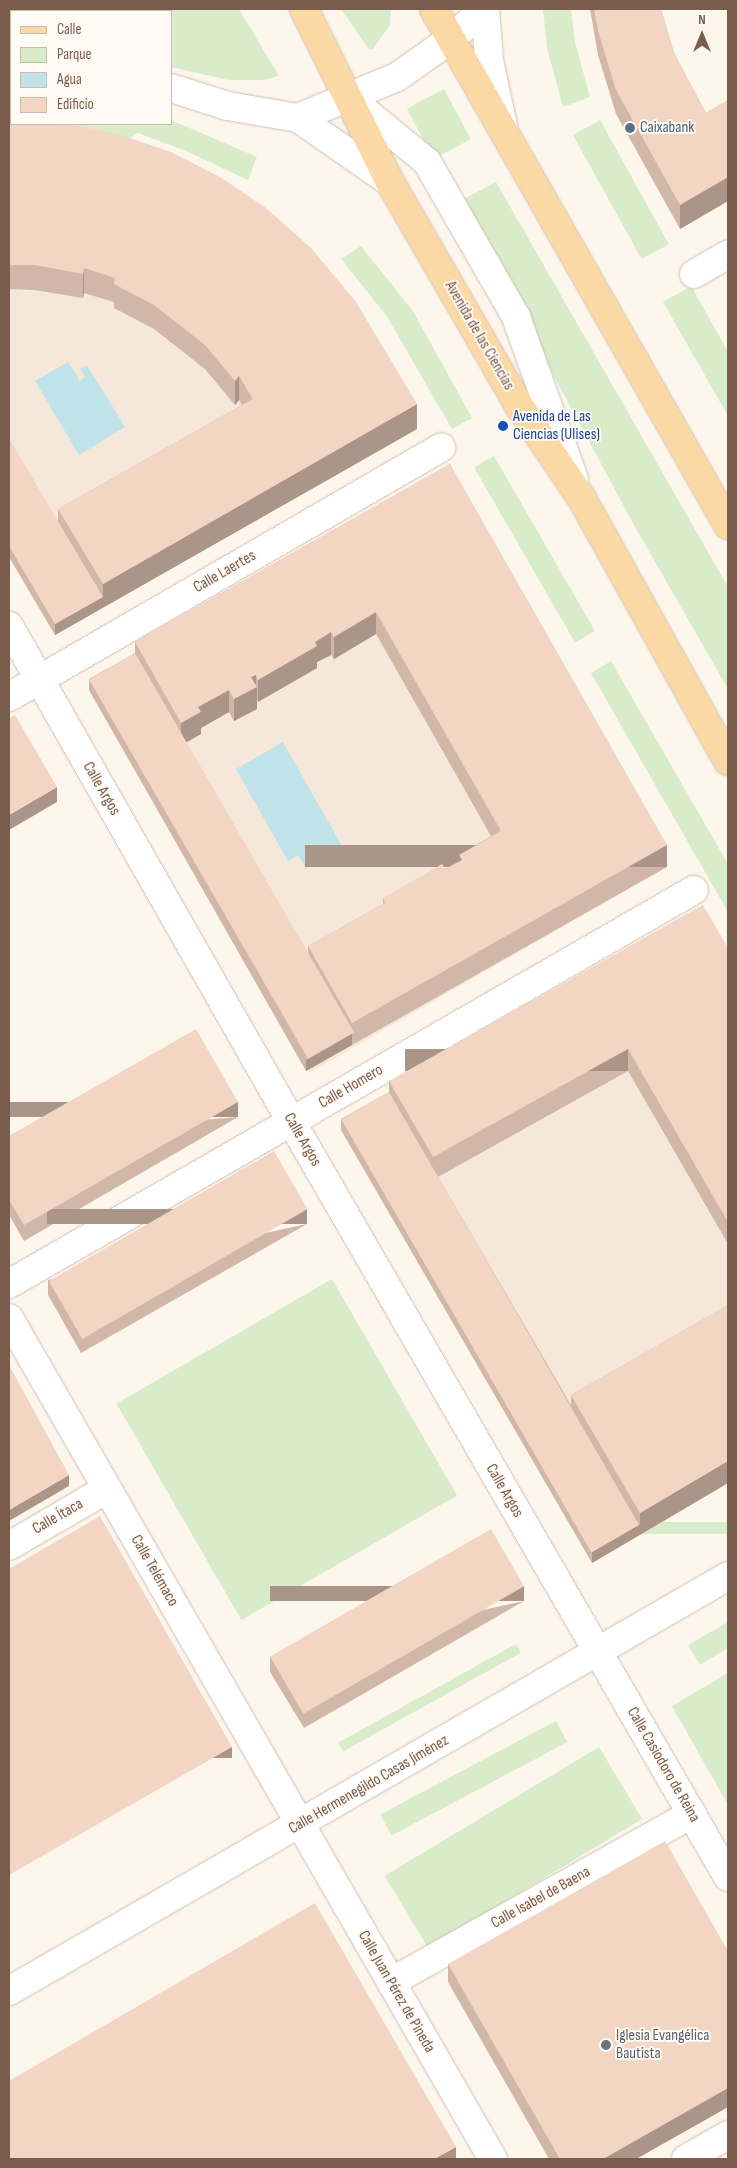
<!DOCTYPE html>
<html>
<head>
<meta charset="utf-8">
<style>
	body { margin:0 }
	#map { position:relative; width:737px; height:2168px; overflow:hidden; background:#fdf6ec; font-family:"Sofia Sans Condensed",sans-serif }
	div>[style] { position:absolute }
	.residential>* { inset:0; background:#f5e8da; transform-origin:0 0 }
	.green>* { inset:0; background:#d8ecc9; transform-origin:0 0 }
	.water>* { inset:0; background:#bfe3e8 }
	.roads { filter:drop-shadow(0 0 1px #d1beb0) drop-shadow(0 0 1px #d1beb0) }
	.minor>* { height:28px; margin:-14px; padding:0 14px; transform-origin:14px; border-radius:14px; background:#fff }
	.major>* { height:28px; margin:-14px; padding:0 14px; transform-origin:14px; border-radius:14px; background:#fbd9a5 }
	.wall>* { inset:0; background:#d1b7a8 }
	.shaded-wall>* { inset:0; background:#aa9588; transform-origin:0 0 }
	.building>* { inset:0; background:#f3d5c3; transform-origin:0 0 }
	.dots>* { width:14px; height:14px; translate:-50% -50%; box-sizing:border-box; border:2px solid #fffaf3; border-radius:50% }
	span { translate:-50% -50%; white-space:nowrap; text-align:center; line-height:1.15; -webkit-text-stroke:4px #fffaf3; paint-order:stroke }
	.service-label { font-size:16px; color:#4e5e75 }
	.left { translate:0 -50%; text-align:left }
	.street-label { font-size:16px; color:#7a5c4d }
	.transit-label { font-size:16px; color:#164399 }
	.worship-label { font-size:16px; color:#5b616d }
	.frame { position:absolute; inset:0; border:10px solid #7a5c4d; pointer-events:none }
	.legend { position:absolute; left:10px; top:10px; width:162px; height:115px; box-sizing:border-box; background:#fffaf3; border:1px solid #cabbb1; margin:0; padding:6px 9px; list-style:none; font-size:15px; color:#7a5c4d }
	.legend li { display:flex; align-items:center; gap:10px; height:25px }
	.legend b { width:25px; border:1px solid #cabbb1 }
	.north { position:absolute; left:677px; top:10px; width:50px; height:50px; -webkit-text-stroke:4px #fffaf3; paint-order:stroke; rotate:0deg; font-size:14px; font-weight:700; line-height:20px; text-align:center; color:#7a5c4d }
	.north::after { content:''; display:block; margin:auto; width:18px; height:22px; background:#7a5c4d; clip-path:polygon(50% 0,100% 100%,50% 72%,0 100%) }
</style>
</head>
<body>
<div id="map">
	<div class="residential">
		<i style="clip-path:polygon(9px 145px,356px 326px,417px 429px,55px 635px,9px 557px)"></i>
		<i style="left:450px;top:486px;width:438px;height:415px;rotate:60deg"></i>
		<i style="clip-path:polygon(728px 971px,728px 1483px,592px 1563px,341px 1130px)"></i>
	</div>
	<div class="green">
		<i style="clip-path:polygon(82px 9px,239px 9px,279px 76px,263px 80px,228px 80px,171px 67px,171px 11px)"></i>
		<i style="clip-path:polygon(341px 9px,391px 9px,390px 25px,372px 50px,368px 48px)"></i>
		<i style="clip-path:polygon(543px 9px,571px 9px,575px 42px,590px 97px,563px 107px,547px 48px)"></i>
		<i style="left:444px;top:89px;width:57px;height:42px;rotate:62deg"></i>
		<i style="clip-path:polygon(171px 120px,257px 157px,248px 180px,186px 151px,138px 133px,129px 139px,44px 124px,171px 124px)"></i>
		<i style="left:600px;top:120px;width:142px;height:31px;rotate:61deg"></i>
		<i style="clip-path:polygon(496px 182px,728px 587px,728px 689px,635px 527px,460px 201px)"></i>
		<i style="clip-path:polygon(361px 246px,413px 311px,472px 418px,452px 429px,386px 315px,341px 259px)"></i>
		<i style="clip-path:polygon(691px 286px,728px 352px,728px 416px,663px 302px)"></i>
		<i style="left:494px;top:456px;width:202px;height:23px;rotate:60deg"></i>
		<i style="clip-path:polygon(611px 661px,728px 864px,728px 912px,591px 673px)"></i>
		<i style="left:332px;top:1279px;width:250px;height:249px;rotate:60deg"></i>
		<i style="left:728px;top:1522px;width:12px;height:97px;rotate:90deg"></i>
		<i style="clip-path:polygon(728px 1622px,728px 1648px,700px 1665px,688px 1645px)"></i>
		<i style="left:516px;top:1644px;width:10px;height:203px;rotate:61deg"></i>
		<i style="clip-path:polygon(728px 1673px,728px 1805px,672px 1706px)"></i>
		<i style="left:556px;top:1721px;width:24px;height:199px;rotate:62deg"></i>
		<i style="left:599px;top:1747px;width:84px;height:250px;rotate:59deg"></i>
	</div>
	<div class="water">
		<i style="clip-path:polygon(68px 362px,80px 381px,85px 377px,80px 369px,87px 365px,125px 427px,79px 455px,35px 381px)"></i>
		<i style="clip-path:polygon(283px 742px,343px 848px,306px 868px,298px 855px,288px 861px,236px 769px)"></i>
	</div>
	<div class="roads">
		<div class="minor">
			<i style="left:57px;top:9px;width:3px;rotate:45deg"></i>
			<i style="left:485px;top:9px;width:51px;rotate:85.5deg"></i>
			<i style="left:489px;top:60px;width:67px;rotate:78deg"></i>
			<i style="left:9px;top:78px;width:2px"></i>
			<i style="left:171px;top:88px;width:60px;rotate:17.5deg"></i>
			<i style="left:228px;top:106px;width:71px;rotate:9.7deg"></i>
			<i style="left:298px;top:118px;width:112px;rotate:34.8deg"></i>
			<i style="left:348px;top:97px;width:102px;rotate:39.4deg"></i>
			<i style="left:427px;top:162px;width:179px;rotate:60.1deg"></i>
			<i style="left:516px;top:317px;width:172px;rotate:70.3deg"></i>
			<i style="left:298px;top:118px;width:107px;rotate:-22.5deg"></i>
			<i style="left:397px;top:77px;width:66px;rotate:-35.1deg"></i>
			<i style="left:451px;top:39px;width:45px;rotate:-42.3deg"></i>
			<i style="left:694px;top:274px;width:39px;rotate:-30deg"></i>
			<i style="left:9px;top:626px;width:570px;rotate:60.33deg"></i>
			<i style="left:291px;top:1121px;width:873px;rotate:59.97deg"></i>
			<i style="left:9px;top:697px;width:499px;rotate:-30deg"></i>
			<i style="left:9px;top:1284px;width:790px;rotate:-29.91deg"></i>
			<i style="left:9px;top:1318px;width:970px;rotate:60.08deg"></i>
			<i style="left:9px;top:1546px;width:113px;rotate:-30.2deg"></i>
			<i style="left:391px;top:1982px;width:345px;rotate:-29.2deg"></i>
			<i style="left:9px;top:1991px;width:830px;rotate:-29.99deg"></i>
			<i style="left:686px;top:2159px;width:48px;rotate:-29.7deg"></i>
		</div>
		<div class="major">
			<i style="left:304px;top:9px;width:193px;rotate:63.6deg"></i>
			<i style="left:390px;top:182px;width:256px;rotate:60deg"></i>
			<i style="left:518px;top:404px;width:115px;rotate:56deg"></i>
			<i style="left:582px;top:499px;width:300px;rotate:60.9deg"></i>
			<i style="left:434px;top:9px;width:594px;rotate:60.33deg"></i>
		</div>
	</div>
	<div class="wall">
		<i style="clip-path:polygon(590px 9px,661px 9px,674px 53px,706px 113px,728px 100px,728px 201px,680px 229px,616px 114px,598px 55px)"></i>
		<i style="clip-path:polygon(9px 121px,417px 429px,55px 635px,9px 557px,9px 439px,58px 522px,58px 509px,242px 405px,239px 400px,235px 405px,205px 369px,154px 329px,114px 308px,114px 302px,84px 293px,83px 298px,35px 290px,9px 289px)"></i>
		<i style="clip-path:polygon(evenodd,450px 464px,667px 867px,306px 1071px,89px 690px,89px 679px,135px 653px,135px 642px,450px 464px,376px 634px,491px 836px,459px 855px,459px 861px,445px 869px,383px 898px,383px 904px,308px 946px,308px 957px,186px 743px,201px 734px,201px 728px,229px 712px,234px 721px,257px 709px,257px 699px,258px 702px,317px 668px,317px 662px,331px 655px,334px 659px,376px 634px)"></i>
		<i style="clip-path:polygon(728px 948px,728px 1244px,628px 1071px,438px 1177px,571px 1405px,571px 1395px,728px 1305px,728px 1483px,592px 1563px,341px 1130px,341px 1119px,389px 1092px,389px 1081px)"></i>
		<i style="clip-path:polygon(238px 1117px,24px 1241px,9px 1215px,9px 1136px)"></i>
		<i style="clip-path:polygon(307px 1224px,81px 1353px,48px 1295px,48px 1280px)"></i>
		<i style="clip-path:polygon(524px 1601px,304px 1728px,270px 1672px,270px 1657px)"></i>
		<i style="clip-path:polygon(728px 1951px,728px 2107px,636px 2159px,549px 2159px,448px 1982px,448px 1964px)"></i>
	</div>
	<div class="shaded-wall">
		<i style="clip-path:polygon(728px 177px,728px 201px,680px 229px,680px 205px)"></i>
		<i style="clip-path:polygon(84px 268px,84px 293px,83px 298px,83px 274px)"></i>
		<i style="clip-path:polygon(239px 376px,239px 400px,235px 405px,235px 381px)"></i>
		<i style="clip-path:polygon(417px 404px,417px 429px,55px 635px,55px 624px,103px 597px,103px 584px)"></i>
		<i style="clip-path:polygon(376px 612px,376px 634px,334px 659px,334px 637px)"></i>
		<i style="clip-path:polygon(331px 632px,331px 655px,317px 662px,317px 668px,258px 702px,258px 680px,315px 642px)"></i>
		<i style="clip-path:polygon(256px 675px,256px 688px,257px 687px,257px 709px,234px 721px,234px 699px,251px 677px)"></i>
		<i style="clip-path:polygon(229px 690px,229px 712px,201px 728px,201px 734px,181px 745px,181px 723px,198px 707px)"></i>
		<i style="clip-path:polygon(57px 787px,57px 802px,9px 830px,9px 815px)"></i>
		<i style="left:667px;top:845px;width:22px;height:362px;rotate:90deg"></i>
		<i style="clip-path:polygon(352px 1034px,352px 1045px,306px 1071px,306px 1060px)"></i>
		<i style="left:628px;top:1049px;width:22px;height:223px;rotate:90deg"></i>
		<i style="left:238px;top:1102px;width:15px;height:247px;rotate:90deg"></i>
		<i style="left:307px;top:1209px;width:15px;height:260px;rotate:90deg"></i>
		<i style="clip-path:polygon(728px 1461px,728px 1483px,592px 1563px,592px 1552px,640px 1524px,640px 1513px)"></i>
		<i style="clip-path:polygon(69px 1475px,69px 1486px,9px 1521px,9px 1510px)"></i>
		<i style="left:524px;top:1586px;width:15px;height:254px;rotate:90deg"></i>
		<i style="left:232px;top:1747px;width:11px;height:257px;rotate:90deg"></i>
		<i style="clip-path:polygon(728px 2088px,728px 2107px,636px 2159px,603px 2159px)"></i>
		<i style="clip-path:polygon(456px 2147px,456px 2158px,454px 2159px,434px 2159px)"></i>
	</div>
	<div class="building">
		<i style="clip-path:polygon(594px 9px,661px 9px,674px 53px,706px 113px,728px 100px,728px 177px,680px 205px,616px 90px,598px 31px)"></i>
		<i style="clip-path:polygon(9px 121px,11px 121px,11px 124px,63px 124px,73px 125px,121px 135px,171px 152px,220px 177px,266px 208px,311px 248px,356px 302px,417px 404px,103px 584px,58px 509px,253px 399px,239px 376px,235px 381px,205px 345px,154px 305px,114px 284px,115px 278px,84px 268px,83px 274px,35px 265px,9px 265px)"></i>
		<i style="clip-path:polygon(9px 439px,103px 597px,55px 624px,9px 546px)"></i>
		<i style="clip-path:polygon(450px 464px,667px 845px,352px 1023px,308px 946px,385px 903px,383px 898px,442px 864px,445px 869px,462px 860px,459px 855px,501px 831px,376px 612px,334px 637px,331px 632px,315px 642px,317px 646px,258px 680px,256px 675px,251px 677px,257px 687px,234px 699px,229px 690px,198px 707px,201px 712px,181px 723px,135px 642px)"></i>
		<i style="left:135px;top:653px;width:438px;height:53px;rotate:60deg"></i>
		<i style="clip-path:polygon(15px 715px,57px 787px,9px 815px,9px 718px)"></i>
		<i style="clip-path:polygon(703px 905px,728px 948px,728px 1222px,628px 1049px,433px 1157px,389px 1081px)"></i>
		<i style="clip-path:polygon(196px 1029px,238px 1102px,24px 1225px,9px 1200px,9px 1136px)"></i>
		<i style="left:389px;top:1092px;width:500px;height:55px;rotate:60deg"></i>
		<i style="left:274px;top:1151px;width:67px;height:260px;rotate:60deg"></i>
		<i style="clip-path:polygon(728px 1305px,728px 1461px,640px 1513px,571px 1395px)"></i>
		<i style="clip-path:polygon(9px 1365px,69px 1475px,9px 1510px)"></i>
		<i style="clip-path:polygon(100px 1516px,232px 1747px,9px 1875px,9px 1569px)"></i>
		<i style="left:491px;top:1529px;width:66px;height:255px;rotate:60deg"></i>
		<i style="clip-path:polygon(665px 1841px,728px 1951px,728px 2088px,603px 2159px,560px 2159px,448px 1964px)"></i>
		<i style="clip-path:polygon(315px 1903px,456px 2147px,434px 2159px,9px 2159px,9px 2081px)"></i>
	</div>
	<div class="dots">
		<i style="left:630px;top:128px;background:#5c6f8a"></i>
		<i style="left:503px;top:426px;background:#1a4fb4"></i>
		<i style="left:606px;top:2045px;background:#6b7280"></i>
	</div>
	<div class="service-label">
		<span class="left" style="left:640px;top:128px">Caixabank</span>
	</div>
	<div class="street-label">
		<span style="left:479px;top:336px;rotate:60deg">Avenida de las Ciencias</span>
		<span style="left:225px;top:572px;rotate:-30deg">Calle Laertes</span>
		<span style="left:101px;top:789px;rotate:60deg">Calle Argos</span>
		<span style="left:351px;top:1087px;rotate:-30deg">Calle Homero</span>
		<span style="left:302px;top:1140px;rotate:60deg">Calle Argos</span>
		<span style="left:504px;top:1491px;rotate:60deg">Calle Argos</span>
		<span style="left:58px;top:1517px;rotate:-30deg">Calle Ítaca</span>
		<span style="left:154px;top:1571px;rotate:60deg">Calle Telémaco</span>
		<span style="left:663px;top:1765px;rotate:60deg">Calle Casiodoro de Reina</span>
		<span style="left:369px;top:1785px;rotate:-30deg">Calle Hermenegildo Casas Jiménez</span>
		<span style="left:541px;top:1898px;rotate:-29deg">Calle Isabel de Baena</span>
		<span style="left:396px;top:1992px;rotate:60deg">Calle Juan Pérez de Pineda</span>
	</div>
	<div class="transit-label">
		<span class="left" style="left:513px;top:426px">Avenida de Las<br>Ciencias (Ulises)</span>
	</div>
	<div class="worship-label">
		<span class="left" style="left:616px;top:2045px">Iglesia Evangélica<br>Bautista</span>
	</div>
	<div class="frame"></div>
	<ul class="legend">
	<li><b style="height:6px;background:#fbd9a5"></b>Calle</li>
	<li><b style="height:14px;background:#d8ecc9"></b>Parque</li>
	<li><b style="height:14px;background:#bfe3e8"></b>Agua</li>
	<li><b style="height:14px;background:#f3d5c3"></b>Edificio</li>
	</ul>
	<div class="north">N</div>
</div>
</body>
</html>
